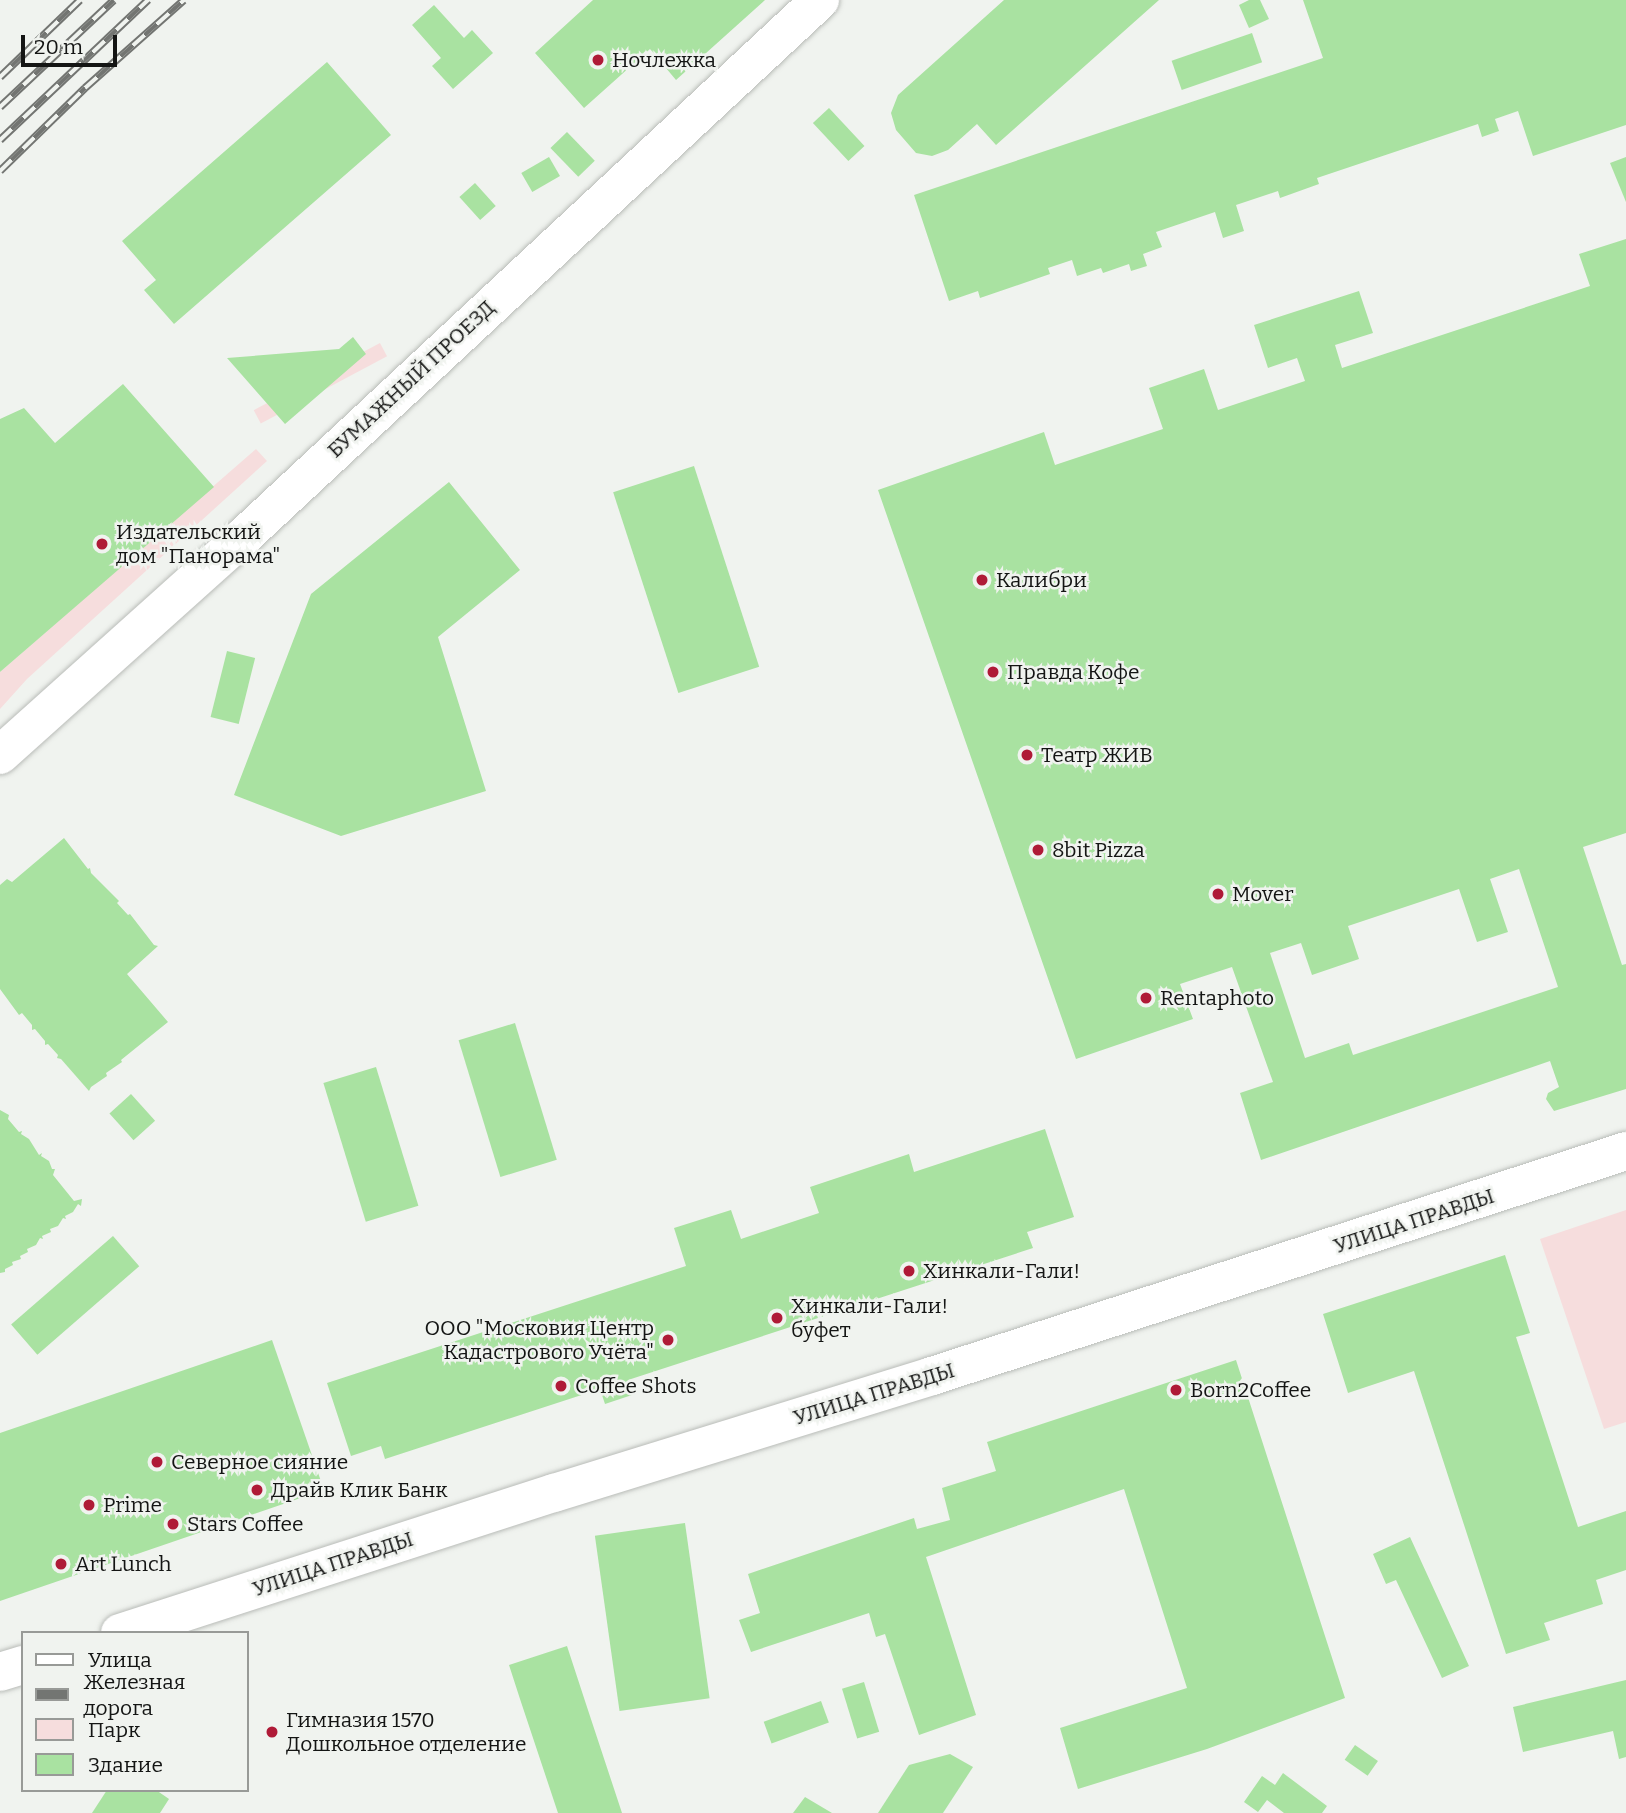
<!DOCTYPE html>
<html>
<head>
<meta charset="utf-8">
<style>
	body { margin:0 }
	#map { position:relative; width:1626px; height:1813px; overflow:hidden; background:#f0f3ef; font-family:Bitter,serif }
	div>[style] { position:absolute }
	.green>* { inset:0; background:#f6dddd; transform-origin:0 0 }
	.building>* { inset:0; background:#a9e2a1; transform-origin:0 0 }
	.roads { filter:drop-shadow(0 0 2px #b9bcb8) drop-shadow(0 0 2px #b9bcb8) }
	.minor>* { height:38px; margin:-19px; padding:0 19px; transform-origin:19px; border-radius:19px; background:#fff }
	.rail>* { height:8px; margin-top:-4px; transform-origin:0; background:repeating-linear-gradient(90deg,#f0f3ef 0 16px,#737572 0 32px); box-sizing:border-box; border-block:2px solid #737572 }
	.dots>* { width:19px; height:19px; translate:-50% -50%; box-sizing:border-box; border:4px solid #f0f3ef; border-radius:50% }
	span { translate:-50% -50%; white-space:nowrap; text-align:center; line-height:1.15; -webkit-text-stroke:5px #f0f3ef; paint-order:stroke }
	.poi-label { font-size:21px; color:#141514 }
	.left { translate:0 -50%; text-align:left }
	.right { translate:-100% -50%; text-align:right }
	.street-label { font-size:21px; color:#141514 }
	.legend { position:absolute; left:21px; top:1631px; width:228px; height:161px; box-sizing:border-box; background:#f0f3ef; border:2px solid #989a97; margin:0; padding:9px 12px; list-style:none; font-size:21px; color:#141514 }
	.legend li { display:flex; align-items:center; gap:14px; height:35px }
	.legend b { width:35px; border:2px solid #989a97 }
	.scale { position:absolute; left:21px; top:35px; width:96px; height:32px; box-sizing:border-box; border:4px solid #141514; border-top:0; padding-left:9px; font-size:21px; line-height:24px; white-space:nowrap; color:#141514; -webkit-text-stroke:5px #f0f3ef; paint-order:stroke }
</style>
</head>
<body>
<div id="map">
	<div class="green">
		<i style="left:380px;top:343px;width:15px;height:143px;rotate:62deg"></i>
		<i style="clip-path:polygon(256px 449px,267px 461px,27px 679px,0 709px,0 672px)"></i>
		<i style="clip-path:polygon(1626px 1210px,1626px 1422px,1604px 1429px,1540px 1239px)"></i>
	</div>
	<div class="building">
		<i style="clip-path:polygon(593px 0,765px 0,676px 80px,650px 49px,584px 108px,535px 53px)"></i>
		<i style="clip-path:polygon(1004px 0,1159px 0,996px 145px,977px 124px,948px 150px,932px 156px,916px 153px,896px 130px,891px 113px,898px 95px)"></i>
		<i style="clip-path:polygon(1249px 0,1260px 0,1269px 19px,1249px 28px,1239px 5px)"></i>
		<i style="clip-path:polygon(1303px 0,1626px 0,1626px 125px,1533px 156px,1518px 111px,1495px 119px,1499px 131px,1482px 137px,1478px 124px,1317px 178px,1319px 184px,1280px 198px,1278px 191px,1236px 205px,1244px 231px,1223px 238px,1215px 212px,1156px 232px,1162px 247px,1143px 254px,1147px 266px,1131px 271px,1129px 264px,1103px 273px,1101px 268px,1077px 276px,1072px 260px,1048px 268px,1050px 274px,980px 298px,978px 291px,949px 301px,914px 195px,1323px 58px)"></i>
		<i style="clip-path:polygon(434px 5px,464px 38px,472px 30px,493px 53px,453px 89px,432px 66px,441px 58px,412px 25px)"></i>
		<i style="left:1252px;top:33px;width:31px;height:85px;rotate:71deg"></i>
		<i style="clip-path:polygon(327px 62px,391px 135px,174px 324px,144px 290px,156px 280px,122px 241px)"></i>
		<i style="left:829px;top:108px;width:52px;height:22px;rotate:47deg"></i>
		<i style="left:567px;top:132px;width:40px;height:23px;rotate:46deg"></i>
		<i style="left:549px;top:157px;width:22px;height:32px;rotate:60deg"></i>
		<i style="clip-path:polygon(1626px 157px,1626px 202px,1610px 163px)"></i>
		<i style="left:475px;top:183px;width:31px;height:21px;rotate:48deg"></i>
		<i style="clip-path:polygon(evenodd,1626px 239px,1626px 833px,1583px 847px,1622px 965px,1626px 964px,1626px 1089px,1554px 1111px,1546px 1099px,1548px 1093px,1559px 1087px,1550px 1061px,1261px 1160px,1240px 1093px,1273px 1082px,1232px 967px,1180px 984px,1193px 1019px,1076px 1059px,878px 490px,1044px 432px,1055px 465px,1163px 429px,1149px 388px,1204px 369px,1218px 410px,1305px 381px,1297px 358px,1268px 368px,1254px 325px,1359px 291px,1373px 333px,1335px 345px,1342px 368px,1590px 286px,1579px 254px,1626px 239px,1519px 869px,1558px 987px,1353px 1055px,1349px 1043px,1305px 1058px,1270px 953px,1301px 943px,1312px 975px,1359px 959px,1348px 926px,1459px 889px,1477px 942px,1508px 932px,1490px 879px,1519px 869px)"></i>
		<i style="clip-path:polygon(353px 337px,366px 354px,285px 424px,227px 358px,339px 349px)"></i>
		<i style="clip-path:polygon(123px 384px,214px 487px,0 672px,0 419px,24px 408px,55px 443px)"></i>
		<i style="left:694px;top:466px;width:211px;height:85px;rotate:72deg"></i>
		<i style="clip-path:polygon(449px 482px,520px 570px,438px 637px,486px 791px,341px 836px,234px 795px,311px 594px)"></i>
		<i style="left:227px;top:651px;width:29px;height:68px;rotate:14deg"></i>
		<i style="clip-path:polygon(64px 838px,88px 869px,90px 868px,91px 873px,119px 901px,117px 903px,128px 915px,130px 914px,154px 945px,158px 946px,127px 974px,168px 1022px,121px 1060px,122px 1062px,106px 1073px,107px 1076px,91px 1087px,89px 1091px,61px 1059px,57px 1058px,58px 1055px,48px 1044px,45px 1045px,45px 1041px,35px 1029px,32px 1030px,32px 1025px,22px 1013px,19px 1015px,0 989px,0 885px,7px 879px,12px 882px)"></i>
		<i style="left:515px;top:1023px;width:143px;height:59px;rotate:73deg"></i>
		<i style="left:376px;top:1067px;width:145px;height:55px;rotate:73deg"></i>
		<i style="left:131px;top:1094px;width:36px;height:29px;rotate:48deg"></i>
		<i style="clip-path:polygon(0 1110px,9px 1115px,8px 1119px,19px 1132px,22px 1131px,21px 1134px,29px 1139px,39px 1155px,42px 1153px,41px 1156px,49px 1161px,52px 1169px,55px 1169px,53px 1175px,74px 1201px,82px 1199px,81px 1206px,78px 1204px,73px 1212px,65px 1216px,66px 1219px,63px 1218px,58px 1226px,50px 1229px,51px 1232px,42px 1236px,43px 1239px,40px 1238px,36px 1245px,27px 1249px,28px 1252px,20px 1256px,21px 1259px,12px 1262px,13px 1265px,5px 1269px,5px 1272px,0 1273px)"></i>
		<i style="clip-path:polygon(1045px 1129px,1074px 1217px,1027px 1232px,1033px 1248px,628px 1380px,632px 1395px,605px 1404px,600px 1389px,385px 1459px,381px 1446px,351px 1456px,327px 1383px,686px 1266px,674px 1228px,731px 1210px,741px 1239px,819px 1213px,810px 1187px,909px 1154px,914px 1172px)"></i>
		<i style="left:113px;top:1236px;width:40px;height:135px;rotate:49deg"></i>
		<i style="clip-path:polygon(1505px 1255px,1530px 1333px,1516px 1337px,1578px 1527px,1626px 1511px,1626px 1570px,1596px 1580px,1603px 1604px,1544px 1623px,1550px 1640px,1506px 1654px,1414px 1371px,1348px 1393px,1323px 1314px)"></i>
		<i style="clip-path:polygon(272px 1340px,324px 1490px,0 1601px,0 1433px)"></i>
		<i style="clip-path:polygon(1236px 1360px,1345px 1698px,1207px 1749px,1078px 1789px,1060px 1728px,1187px 1688px,1124px 1489px,926px 1557px,976px 1715px,919px 1735px,885px 1634px,876px 1637px,869px 1613px,751px 1652px,739px 1620px,760px 1613px,748px 1574px,914px 1518px,917px 1529px,950px 1520px,942px 1488px,996px 1471px,987px 1442px)"></i>
		<i style="left:685px;top:1523px;width:177px;height:91px;rotate:82deg"></i>
		<i style="clip-path:polygon(1410px 1537px,1469px 1666px,1442px 1678px,1396px 1580px,1386px 1584px,1373px 1554px)"></i>
		<i style="clip-path:polygon(567px 1646px,585px 1701px,622px 1813px,558px 1813px,520px 1699px,509px 1665px)"></i>
		<i style="clip-path:polygon(1626px 1680px,1626px 1757px,1619px 1759px,1613px 1731px,1523px 1752px,1513px 1707px)"></i>
		<i style="left:864px;top:1682px;width:52px;height:23px;rotate:73deg"></i>
		<i style="left:821px;top:1701px;width:23px;height:61px;rotate:70deg"></i>
		<i style="left:1355px;top:1745px;width:28px;height:18px;rotate:35deg"></i>
		<i style="clip-path:polygon(950px 1754px,973px 1767px,943px 1813px,878px 1813px,909px 1765px)"></i>
		<i style="clip-path:polygon(1283px 1773px,1327px 1806px,1322px 1813px,1284px 1813px,1267px 1800px,1258px 1812px,1244px 1802px,1262px 1776px,1275px 1785px)"></i>
		<i style="clip-path:polygon(107px 1790px,156px 1790px,169px 1799px,160px 1813px,92px 1813px)"></i>
		<i style="clip-path:polygon(805px 1797px,832px 1813px,793px 1813px)"></i>
	</div>
	<div class="roads">
		<div class="minor">
			<i style="left:0;top:755px;width:324px;rotate:-41.9deg"></i>
			<i style="left:241px;top:539px;width:791px;rotate:-42.95deg"></i>
			<i style="left:120px;top:1633px;width:456px;rotate:-17.9deg"></i>
			<i style="left:554px;top:1493px;width:396px;rotate:-17.2deg"></i>
			<i style="left:932px;top:1376px;width:730px;rotate:-17.96deg"></i>
			<i style="left:0;top:1672px;width:24px;rotate:-17deg"></i>
		</div>
	</div>
	<div class="rail">
		<i style="left:0;top:77px;width:111px;rotate:-43.9deg"></i>
		<i style="left:0;top:107px;width:156px;rotate:-43.2deg"></i>
		<i style="left:0;top:140px;width:204px;rotate:-43.4deg"></i>
		<i style="left:0;top:171px;width:119px;rotate:-44.3deg"></i>
		<i style="left:85px;top:88px;width:132px;rotate:-41.6deg"></i>
	</div>
	<div class="dots">
		<i style="left:598px;top:60px;background:#af1a37"></i>
		<i style="left:102px;top:544px;background:#af1a37"></i>
		<i style="left:982px;top:580px;background:#af1a37"></i>
		<i style="left:993px;top:672px;background:#af1a37"></i>
		<i style="left:1027px;top:755px;background:#af1a37"></i>
		<i style="left:1038px;top:850px;background:#af1a37"></i>
		<i style="left:1218px;top:894px;background:#af1a37"></i>
		<i style="left:1146px;top:998px;background:#af1a37"></i>
		<i style="left:909px;top:1271px;background:#af1a37"></i>
		<i style="left:777px;top:1318px;background:#af1a37"></i>
		<i style="left:668px;top:1340px;background:#af1a37"></i>
		<i style="left:561px;top:1386px;background:#af1a37"></i>
		<i style="left:1176px;top:1390px;background:#af1a37"></i>
		<i style="left:157px;top:1462px;background:#af1a37"></i>
		<i style="left:257px;top:1490px;background:#af1a37"></i>
		<i style="left:89px;top:1505px;background:#af1a37"></i>
		<i style="left:173px;top:1524px;background:#af1a37"></i>
		<i style="left:61px;top:1564px;background:#af1a37"></i>
		<i style="left:272px;top:1732px;background:#af1a37"></i>
	</div>
	<div class="poi-label">
		<span class="left" style="left:612px;top:60px">Ночлежка</span>
		<span class="left" style="left:116px;top:544px">Издательский<br>дом "Панорама"</span>
		<span class="left" style="left:996px;top:580px">Калибри</span>
		<span class="left" style="left:1007px;top:672px">Правда Кофе</span>
		<span class="left" style="left:1041px;top:755px">Театр ЖИВ</span>
		<span class="left" style="left:1052px;top:850px">8bit Pizza</span>
		<span class="left" style="left:1232px;top:894px">Mover</span>
		<span class="left" style="left:1160px;top:998px">Rentaphoto</span>
		<span class="left" style="left:923px;top:1271px">Хинкали-Гали!</span>
		<span class="left" style="left:791px;top:1318px">Хинкали-Гали!<br>буфет</span>
		<span class="right" style="left:654px;top:1340px">ООО "Московия Центр<br>Кадастрового Учёта"</span>
		<span class="left" style="left:575px;top:1386px">Coffee Shots</span>
		<span class="left" style="left:1190px;top:1390px">Born2Coffee</span>
		<span class="left" style="left:171px;top:1462px">Северное сияние</span>
		<span class="left" style="left:271px;top:1490px">Драйв Клик Банк</span>
		<span class="left" style="left:103px;top:1505px">Prime</span>
		<span class="left" style="left:187px;top:1524px">Stars Coffee</span>
		<span class="left" style="left:75px;top:1564px">Art Lunch</span>
		<span class="left" style="left:286px;top:1732px">Гимназия 1570<br>Дошкольное отделение</span>
	</div>
	<div class="street-label">
		<span style="left:411px;top:379px;rotate:-43deg">БУМАЖНЫЙ ПРОЕЗД</span>
		<span style="left:1414px;top:1221px;rotate:-18deg">УЛИЦА ПРАВДЫ</span>
		<span style="left:874px;top:1394px;rotate:-17deg">УЛИЦА ПРАВДЫ</span>
		<span style="left:333px;top:1564px;rotate:-18deg">УЛИЦА ПРАВДЫ</span>
	</div>
	<ul class="legend">
	<li><b style="height:9px;background:#fff"></b>Улица</li>
	<li><b style="height:9px;background:#737572"></b>Железная дорога</li>
	<li><b style="height:19px;background:#f6dddd"></b>Парк</li>
	<li><b style="height:19px;background:#a9e2a1"></b>Здание</li>
	</ul>
	<div class="scale">20 m</div>
</div>
</body>
</html>
